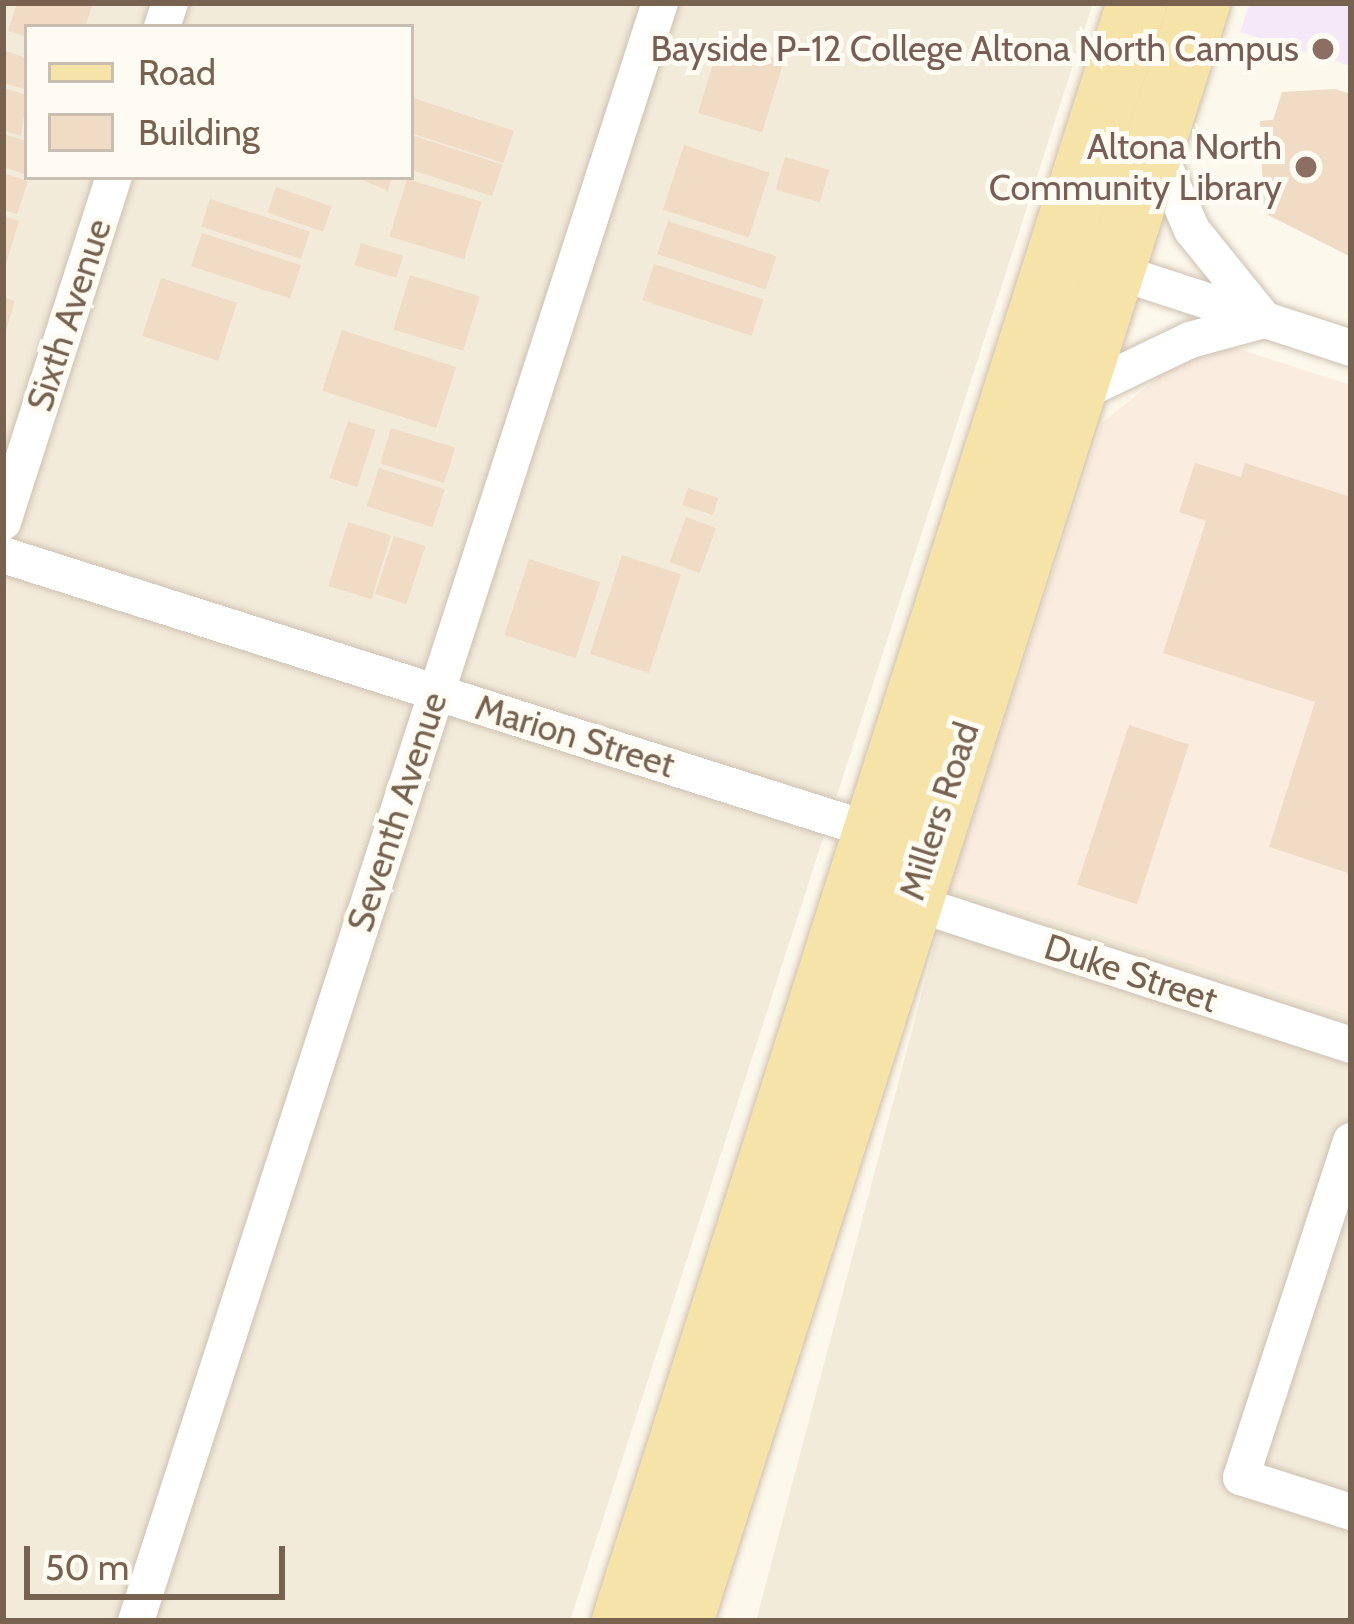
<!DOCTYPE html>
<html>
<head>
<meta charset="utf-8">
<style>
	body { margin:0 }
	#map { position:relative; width:1354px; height:1624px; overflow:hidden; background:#fcf8eb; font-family:Cabin,sans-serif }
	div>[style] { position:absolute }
	.residential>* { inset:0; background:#f3ebda }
	.commercial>* { inset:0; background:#fbece0 }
	.education>* { inset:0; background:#f5e8f9 }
	.building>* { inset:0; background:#f0dbc4; transform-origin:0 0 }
	.roads { filter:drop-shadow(0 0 3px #cec1b1) drop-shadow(0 0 3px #cec1b1) }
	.street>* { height:36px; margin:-18px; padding:0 18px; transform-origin:18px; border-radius:18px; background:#fff }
	.primary>* { height:60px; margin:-30px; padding:0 30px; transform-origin:30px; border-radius:30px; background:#f6e3a8 }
	.dots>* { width:33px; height:33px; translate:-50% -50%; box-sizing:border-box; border:6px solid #fefbf2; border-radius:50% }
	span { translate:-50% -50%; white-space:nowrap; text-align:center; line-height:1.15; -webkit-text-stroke:10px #fefbf2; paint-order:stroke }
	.education-label { font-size:36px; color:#785e54 }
	.right { translate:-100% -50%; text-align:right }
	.street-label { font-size:36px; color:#77624f }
	.frame { position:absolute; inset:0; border:6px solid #77624f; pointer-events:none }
	.legend { position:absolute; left:24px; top:24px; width:390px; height:156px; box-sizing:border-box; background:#fefbf2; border:3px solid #c8beb1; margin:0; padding:15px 21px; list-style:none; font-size:36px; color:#77624f }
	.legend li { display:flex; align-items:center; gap:24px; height:60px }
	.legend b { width:60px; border:3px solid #c8beb1 }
	.scale { position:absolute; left:24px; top:1546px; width:261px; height:54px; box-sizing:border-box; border:6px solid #77624f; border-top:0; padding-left:15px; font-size:36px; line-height:42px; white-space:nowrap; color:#77624f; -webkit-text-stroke:9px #fefbf2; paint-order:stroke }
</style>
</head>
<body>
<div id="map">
	<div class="residential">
		<i style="clip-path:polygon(evenodd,3px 3px,1093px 3px,570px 1621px,3px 1621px,3px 3px,27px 27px,411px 27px,411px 177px,27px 177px,27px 27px)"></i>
		<i style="clip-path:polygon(950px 887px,1351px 1015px,1351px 1621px,756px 1621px)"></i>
	</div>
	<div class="commercial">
		<i style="clip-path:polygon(1238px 349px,1351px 385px,1351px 1015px,950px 887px,1102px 423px,1192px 350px)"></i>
	</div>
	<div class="education">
		<i style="clip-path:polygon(1250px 3px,1351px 3px,1351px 66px,1240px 32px)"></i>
	</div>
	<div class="building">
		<i style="clip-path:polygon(17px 3px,93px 3px,85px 27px,27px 27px,27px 37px,8px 31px)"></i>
		<i style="left:720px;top:41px;width:67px;height:75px;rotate:17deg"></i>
		<i style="clip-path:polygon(3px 50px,27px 58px,27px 90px,3px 83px)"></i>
		<i style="clip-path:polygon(3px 88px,27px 95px,21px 136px,3px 130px)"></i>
		<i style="clip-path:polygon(1335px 89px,1351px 94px,1351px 257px,1264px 213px,1260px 121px,1273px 120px,1282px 92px)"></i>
		<i style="left:413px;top:98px;width:106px;height:34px;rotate:18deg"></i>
		<i style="clip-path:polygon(3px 134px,27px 141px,27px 175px,3px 167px)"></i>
		<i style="left:411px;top:135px;width:96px;height:33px;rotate:18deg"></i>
		<i style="left:684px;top:145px;width:90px;height:68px;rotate:18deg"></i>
		<i style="left:785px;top:157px;width:46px;height:34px;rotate:16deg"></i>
		<i style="clip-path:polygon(3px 173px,28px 181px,17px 214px,3px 210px)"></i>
		<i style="clip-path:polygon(356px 177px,392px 177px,388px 191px)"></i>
		<i style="left:407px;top:179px;width:78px;height:60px;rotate:17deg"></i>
		<i style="left:276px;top:187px;width:59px;height:27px;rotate:19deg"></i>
		<i style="left:210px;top:199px;width:105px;height:29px;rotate:18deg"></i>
		<i style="clip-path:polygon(3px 216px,19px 221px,4px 270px,3px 269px)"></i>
		<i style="left:668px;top:221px;width:114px;height:35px;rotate:18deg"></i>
		<i style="left:202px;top:233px;width:104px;height:35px;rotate:18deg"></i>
		<i style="left:361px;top:243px;width:44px;height:23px;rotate:17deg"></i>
		<i style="left:654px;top:264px;width:115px;height:38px;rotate:18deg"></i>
		<i style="left:410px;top:275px;width:73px;height:57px;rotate:17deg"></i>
		<i style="left:161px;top:278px;width:80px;height:61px;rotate:18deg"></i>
		<i style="clip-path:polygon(3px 297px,15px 301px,4px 337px,3px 337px)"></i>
		<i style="left:342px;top:330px;width:120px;height:64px;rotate:18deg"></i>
		<i style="left:348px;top:421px;width:29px;height:60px;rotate:18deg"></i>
		<i style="left:391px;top:428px;width:67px;height:37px;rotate:17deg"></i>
		<i style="clip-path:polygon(1195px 463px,1241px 477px,1245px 463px,1351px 497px,1351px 874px,1269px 847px,1315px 702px,1163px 653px,1206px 521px,1179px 512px)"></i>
		<i style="left:379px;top:468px;width:69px;height:40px;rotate:18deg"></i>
		<i style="left:688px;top:488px;width:32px;height:18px;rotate:18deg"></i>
		<i style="left:686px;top:517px;width:32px;height:48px;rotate:20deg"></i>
		<i style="left:348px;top:522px;width:45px;height:67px;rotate:17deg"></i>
		<i style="left:394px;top:536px;width:33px;height:61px;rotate:18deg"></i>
		<i style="left:622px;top:555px;width:62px;height:104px;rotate:18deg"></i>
		<i style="left:529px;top:559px;width:75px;height:80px;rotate:18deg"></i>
		<i style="left:1129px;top:725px;width:63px;height:168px;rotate:18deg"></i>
	</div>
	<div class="roads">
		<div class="street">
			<i style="left:162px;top:27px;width:25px;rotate:-72deg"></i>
			<i style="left:1155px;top:145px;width:93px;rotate:66.5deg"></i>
			<i style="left:1192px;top:230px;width:113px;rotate:51.1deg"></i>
			<i style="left:1097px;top:265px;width:267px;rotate:18.1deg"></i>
			<i style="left:1071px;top:397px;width:132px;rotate:-25.6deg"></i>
			<i style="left:1190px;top:340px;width:77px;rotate:-15.1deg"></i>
			<i style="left:3px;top:522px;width:362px;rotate:-72.2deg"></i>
			<i style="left:3px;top:555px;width:913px;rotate:17.6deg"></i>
			<i style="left:911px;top:902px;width:463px;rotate:18deg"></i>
			<i style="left:1351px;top:1141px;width:354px;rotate:108.1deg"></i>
			<i style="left:1241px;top:1477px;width:115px;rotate:17.7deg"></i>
			<i style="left:136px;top:1621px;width:1701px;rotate:-72.06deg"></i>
		</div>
		<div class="primary">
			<i style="left:622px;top:1621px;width:1698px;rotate:-72.34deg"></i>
			<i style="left:683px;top:1621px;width:1699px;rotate:-72.28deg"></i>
		</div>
	</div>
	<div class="dots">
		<i style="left:1323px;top:49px;background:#8d6e63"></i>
		<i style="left:1306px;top:167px;background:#8d6e63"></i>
	</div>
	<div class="education-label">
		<span class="right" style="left:1299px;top:49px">Bayside P-12 College Altona North Campus</span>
		<span class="right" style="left:1282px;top:167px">Altona North<br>Community Library</span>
	</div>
	<div class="street-label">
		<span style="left:69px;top:315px;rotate:-72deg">Sixth Avenue</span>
		<span style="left:575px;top:736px;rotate:17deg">Marion Street</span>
		<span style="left:939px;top:811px;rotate:-72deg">Millers Road</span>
		<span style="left:397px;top:812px;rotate:-72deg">Seventh Avenue</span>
		<span style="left:1131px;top:973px;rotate:18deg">Duke Street</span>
	</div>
	<div class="frame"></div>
	<ul class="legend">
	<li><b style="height:15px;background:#f6e3a8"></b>Road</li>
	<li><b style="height:33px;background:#f0dbc4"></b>Building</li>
	</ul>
	<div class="scale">50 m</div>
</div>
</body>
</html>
